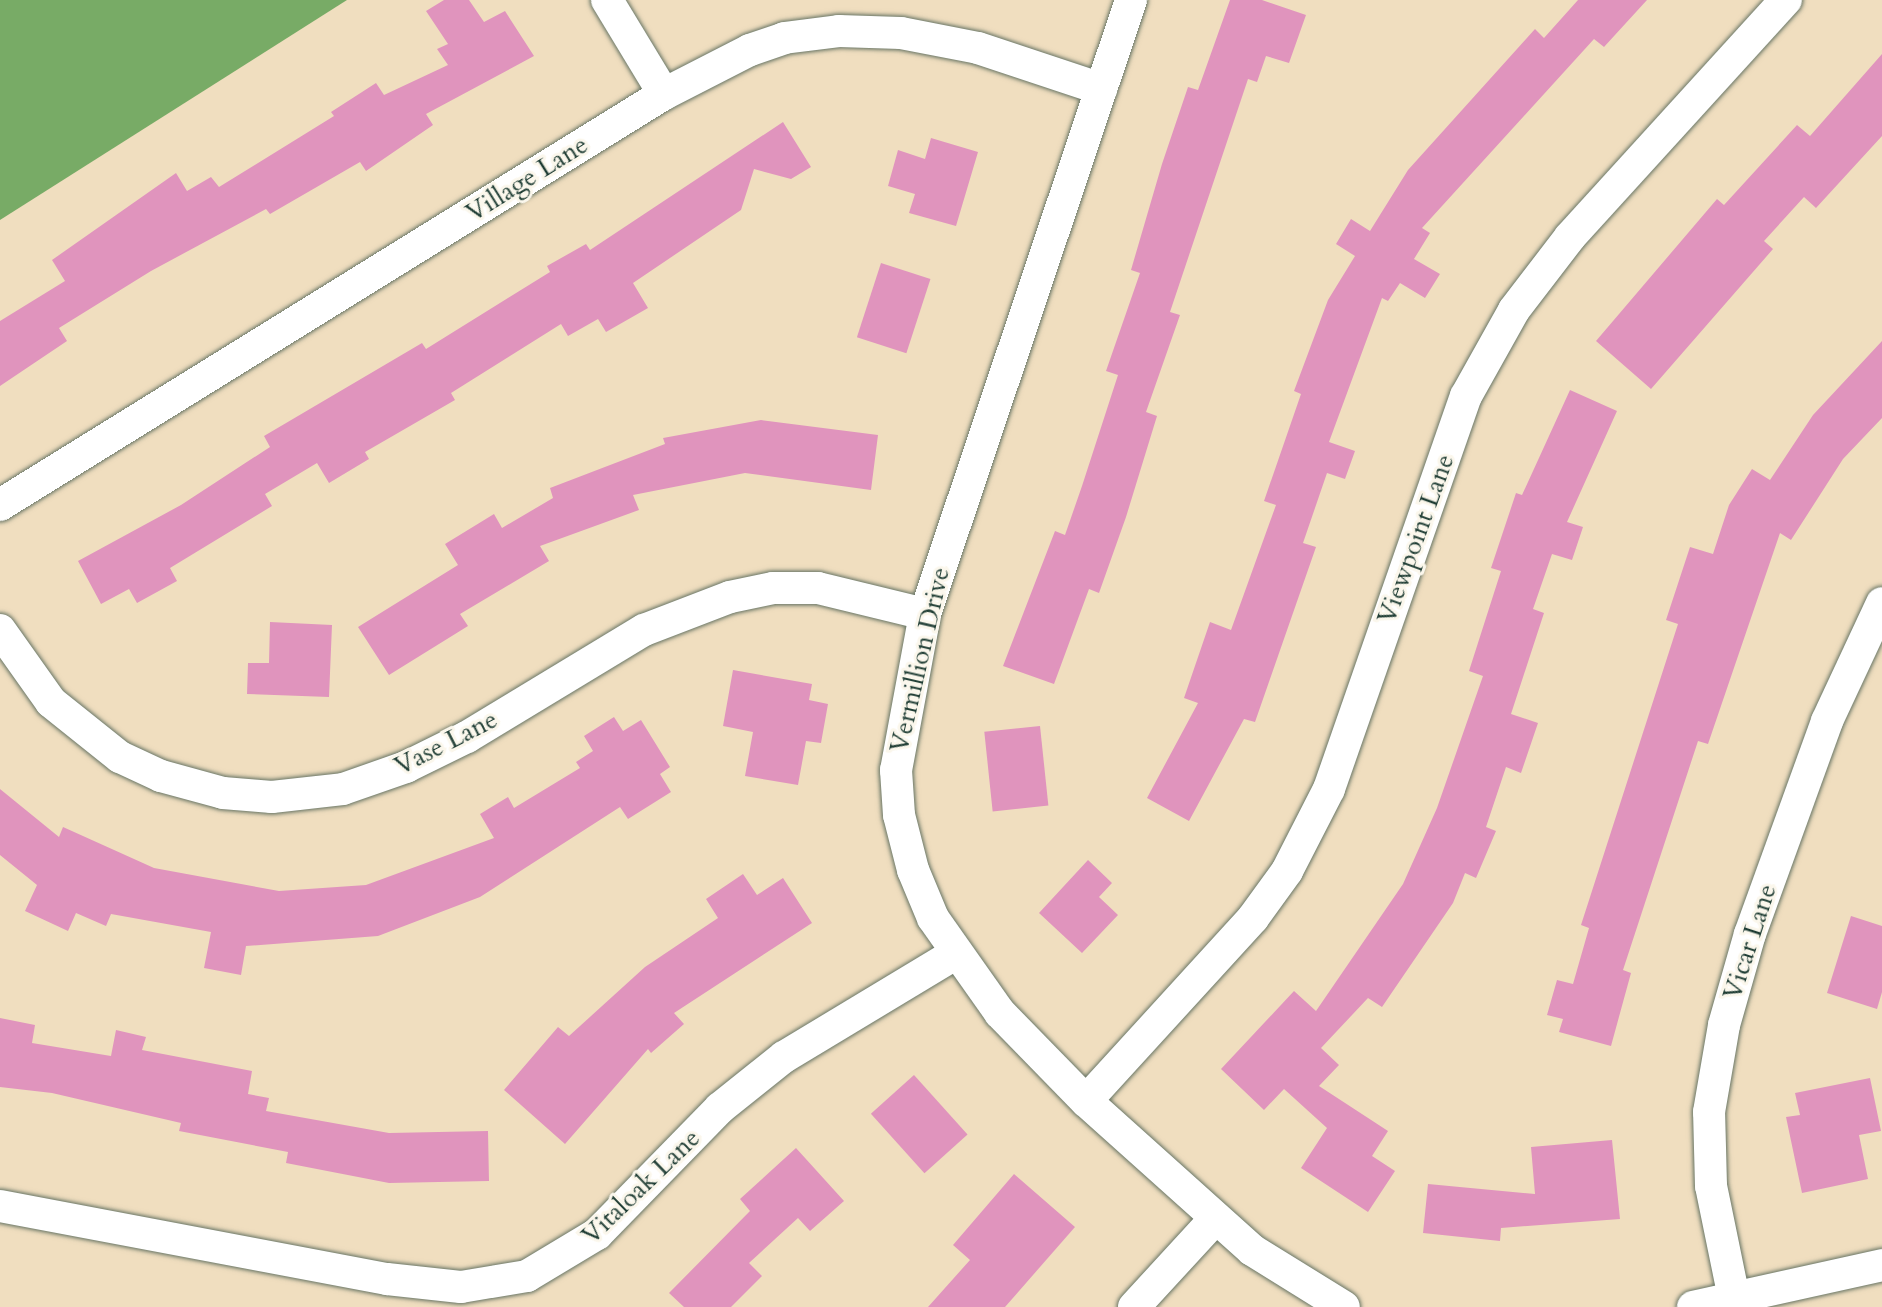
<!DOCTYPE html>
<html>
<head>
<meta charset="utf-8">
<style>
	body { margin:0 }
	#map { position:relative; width:1882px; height:1307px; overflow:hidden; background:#f0debf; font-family:Cardo,serif }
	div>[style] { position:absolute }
	.forest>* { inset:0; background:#78ab66 }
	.building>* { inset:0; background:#e094bd; transform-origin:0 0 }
	.roads { filter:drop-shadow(0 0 2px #687565) drop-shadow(0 0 2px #687565) }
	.street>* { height:32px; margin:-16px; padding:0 16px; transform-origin:16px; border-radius:16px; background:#fff }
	span { translate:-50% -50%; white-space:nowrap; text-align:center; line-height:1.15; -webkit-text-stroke:6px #fbf7ec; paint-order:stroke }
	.street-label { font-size:26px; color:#1f3d34 }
</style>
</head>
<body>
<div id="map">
	<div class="forest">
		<i style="clip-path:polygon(0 0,347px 0,0 220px)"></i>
	</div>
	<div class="building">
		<i style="clip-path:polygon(444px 0,469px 0,484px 22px,505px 11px,534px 56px,426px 114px,433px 125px,366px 171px,360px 162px,270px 214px,266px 209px,151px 271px,59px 328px,67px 341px,0 386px,0 321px,65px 281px,52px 260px,176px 173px,187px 191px,211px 177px,219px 187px,334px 116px,331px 112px,376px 83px,384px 95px,448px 65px,437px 49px,448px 44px,426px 11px)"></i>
		<i style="clip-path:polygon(1230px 0,1262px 0,1306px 15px,1289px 63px,1266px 56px,1257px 82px,1248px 79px,1170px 312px,1180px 315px,1146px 412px,1157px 416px,1126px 517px,1099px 593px,1089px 589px,1054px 684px,1003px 666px,1055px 531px,1065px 535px,1082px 486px,1118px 375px,1106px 371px,1140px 273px,1131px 270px,1162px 164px,1188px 87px,1198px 90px)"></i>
		<i style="clip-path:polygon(1578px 0,1647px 0,1604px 47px,1594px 39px,1422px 228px,1430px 233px,1414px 259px,1440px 274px,1425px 298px,1400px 283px,1388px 301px,1382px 298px,1329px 442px,1355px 451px,1345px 479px,1327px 473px,1303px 543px,1316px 547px,1255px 722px,1244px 719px,1189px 821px,1147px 798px,1198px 703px,1184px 698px,1210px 622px,1231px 630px,1276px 505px,1264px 501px,1301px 394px,1294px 391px,1328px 300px,1355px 256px,1336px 244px,1351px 219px,1370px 231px,1408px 170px,1535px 29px,1544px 38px)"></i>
		<i style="clip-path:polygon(1882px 54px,1882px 136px,1816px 208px,1804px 197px,1764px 241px,1773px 249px,1651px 389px,1596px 341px,1717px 199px,1724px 205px,1797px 125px,1810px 136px)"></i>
		<i style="clip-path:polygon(783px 122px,811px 167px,791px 179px,754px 169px,741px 210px,633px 283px,648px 308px,606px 332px,598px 319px,568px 336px,561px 324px,451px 393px,455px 400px,365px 452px,369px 459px,329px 483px,317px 463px,265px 494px,272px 506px,170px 568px,177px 581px,137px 603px,129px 589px,101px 604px,78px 561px,181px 505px,270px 447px,264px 436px,422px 343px,426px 349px,550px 272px,547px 266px,586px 244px,590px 250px)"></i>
		<i style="clip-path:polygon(931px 138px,978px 152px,956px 226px,909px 213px,915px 194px,888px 186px,898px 150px,925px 159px)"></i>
		<i style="left:881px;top:263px;width:52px;height:78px;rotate:18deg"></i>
		<i style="clip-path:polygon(1882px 341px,1882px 418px,1843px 459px,1791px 540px,1780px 533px,1708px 744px,1698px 741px,1623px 970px,1631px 973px,1611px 1046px,1559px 1032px,1563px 1019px,1547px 1015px,1557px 980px,1573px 984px,1589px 928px,1581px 925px,1678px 624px,1666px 620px,1690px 547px,1713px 554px,1729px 505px,1752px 469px,1770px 480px,1813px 415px)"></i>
		<i style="clip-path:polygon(1570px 390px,1617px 411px,1567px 522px,1583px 527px,1572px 560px,1552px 554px,1533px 609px,1544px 613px,1511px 714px,1538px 723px,1521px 773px,1506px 767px,1486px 827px,1496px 831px,1476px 878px,1465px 873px,1453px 903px,1382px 1007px,1368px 998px,1321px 1048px,1339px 1065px,1319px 1086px,1388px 1131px,1372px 1156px,1395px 1171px,1368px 1212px,1301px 1168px,1327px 1128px,1284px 1089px,1264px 1110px,1221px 1069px,1294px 991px,1316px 1011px,1403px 884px,1437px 808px,1483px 676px,1469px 671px,1501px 571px,1491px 568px,1516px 493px,1522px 495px)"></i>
		<i style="clip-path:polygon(761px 420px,878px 435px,871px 490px,745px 473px,633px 495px,639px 510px,540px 546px,549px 561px,460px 614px,468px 626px,389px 675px,358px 627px,458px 565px,445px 544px,494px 514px,502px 528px,553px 498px,550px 488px,665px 444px,663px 438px)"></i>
		<i style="clip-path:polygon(270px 622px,332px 625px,329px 697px,247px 694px,248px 663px,269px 663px)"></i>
		<i style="clip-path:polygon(733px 670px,812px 684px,809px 700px,828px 704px,821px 743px,806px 741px,798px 785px,745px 776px,753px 732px,723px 726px)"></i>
		<i style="clip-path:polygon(614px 717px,623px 731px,641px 720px,670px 767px,660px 774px,671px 792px,628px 819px,620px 807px,480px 897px,378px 936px,246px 946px,241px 975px,204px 968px,211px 932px,111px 914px,106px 926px,76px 913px,68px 931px,25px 911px,37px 885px,0 855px,0 789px,59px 837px,63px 827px,154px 868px,279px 891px,366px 885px,494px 838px,480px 814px,508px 797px,514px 808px,580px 768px,576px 762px,593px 751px,584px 736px)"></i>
		<i style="left:1040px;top:726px;width:80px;height:56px;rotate:84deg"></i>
		<i style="clip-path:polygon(1088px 860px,1112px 883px,1099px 897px,1118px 915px,1082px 953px,1039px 913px)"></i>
		<i style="clip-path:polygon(743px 874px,757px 895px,783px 878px,812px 923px,674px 1013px,684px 1024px,651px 1053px,648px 1049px,565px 1144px,504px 1090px,558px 1027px,569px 1036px,645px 967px,718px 918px,706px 899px)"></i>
		<i style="clip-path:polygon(1851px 916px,1882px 926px,1882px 992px,1877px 1009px,1827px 993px)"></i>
		<i style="clip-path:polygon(0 1018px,35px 1025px,32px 1043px,111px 1056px,116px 1030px,146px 1037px,142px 1050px,252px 1071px,248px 1094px,269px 1098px,266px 1111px,389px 1133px,488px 1131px,489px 1181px,389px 1183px,286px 1163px,288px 1152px,179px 1131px,181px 1123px,52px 1093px,0 1087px)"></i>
		<i style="left:914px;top:1075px;width:80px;height:58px;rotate:48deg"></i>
		<i style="clip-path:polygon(1870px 1078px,1881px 1131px,1859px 1135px,1868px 1179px,1802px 1193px,1786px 1117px,1800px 1115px,1795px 1093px)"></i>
		<i style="clip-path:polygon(1612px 1140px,1620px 1219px,1501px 1228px,1500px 1241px,1423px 1233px,1428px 1184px,1535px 1194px,1531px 1147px)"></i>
		<i style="clip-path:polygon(796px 1148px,844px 1201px,810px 1231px,798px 1218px,749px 1263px,762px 1276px,731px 1307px,684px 1307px,669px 1293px,750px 1211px,740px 1199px)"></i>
		<i style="clip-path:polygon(1014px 1174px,1075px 1227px,1005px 1307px,928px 1307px,970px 1260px,953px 1245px)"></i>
	</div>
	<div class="roads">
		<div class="street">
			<i style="left:607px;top:0;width:110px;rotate:58.8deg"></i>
			<i style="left:1131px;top:0;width:648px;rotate:108.55deg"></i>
			<i style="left:925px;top:614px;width:159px;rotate:100.5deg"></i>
			<i style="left:896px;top:770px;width:45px;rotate:86.2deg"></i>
			<i style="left:899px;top:815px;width:57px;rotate:75.7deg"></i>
			<i style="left:913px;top:870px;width:52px;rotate:67.4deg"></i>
			<i style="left:933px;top:918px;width:116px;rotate:54.8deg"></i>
			<i style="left:1000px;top:1013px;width:123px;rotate:45.7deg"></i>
			<i style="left:1086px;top:1101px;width:223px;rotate:41.9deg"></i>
			<i style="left:1252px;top:1250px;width:108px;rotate:31.8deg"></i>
			<i style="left:0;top:505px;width:781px;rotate:-31.76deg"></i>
			<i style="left:664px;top:94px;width:97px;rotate:-27.1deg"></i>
			<i style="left:750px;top:50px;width:36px;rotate:-19deg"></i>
			<i style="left:784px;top:38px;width:55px;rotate:-7.3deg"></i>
			<i style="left:839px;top:31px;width:62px;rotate:1.8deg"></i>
			<i style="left:901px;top:33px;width:78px;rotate:11deg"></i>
			<i style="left:978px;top:48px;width:130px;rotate:18.4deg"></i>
			<i style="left:0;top:630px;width:88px;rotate:54.7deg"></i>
			<i style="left:51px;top:702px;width:88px;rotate:38.6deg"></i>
			<i style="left:120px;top:757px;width:45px;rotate:24.9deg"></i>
			<i style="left:161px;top:776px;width:64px;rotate:15.3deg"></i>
			<i style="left:223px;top:793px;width:49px;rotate:4.7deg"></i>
			<i style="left:272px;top:797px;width:71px;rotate:-6.4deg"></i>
			<i style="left:343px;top:789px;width:67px;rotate:-19.2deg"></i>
			<i style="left:406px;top:767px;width:68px;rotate:-26.2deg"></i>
			<i style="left:467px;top:737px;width:207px;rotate:-31.2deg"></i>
			<i style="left:644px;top:630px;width:92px;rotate:-21deg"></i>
			<i style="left:730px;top:597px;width:44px;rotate:-11.8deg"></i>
			<i style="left:773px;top:588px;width:45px"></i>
			<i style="left:818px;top:588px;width:110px;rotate:13.7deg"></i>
			<i style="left:1086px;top:1101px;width:248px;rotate:-47.6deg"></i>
			<i style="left:1253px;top:918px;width:58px;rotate:-54.1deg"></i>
			<i style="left:1287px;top:871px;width:92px;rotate:-62.9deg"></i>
			<i style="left:1329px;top:789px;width:416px;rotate:-70.8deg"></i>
			<i style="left:1466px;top:396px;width:98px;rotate:-60.8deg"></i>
			<i style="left:1514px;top:310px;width:92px;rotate:-52.5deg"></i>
			<i style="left:1570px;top:237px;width:321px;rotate:-47.7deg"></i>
			<i style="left:0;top:1206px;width:394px;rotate:10.7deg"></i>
			<i style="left:387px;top:1279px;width:74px;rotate:6.2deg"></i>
			<i style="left:461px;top:1287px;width:67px;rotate:-9.5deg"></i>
			<i style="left:527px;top:1276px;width:82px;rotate:-31deg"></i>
			<i style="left:597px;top:1234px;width:176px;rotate:-45.7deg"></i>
			<i style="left:720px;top:1108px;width:82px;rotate:-38.6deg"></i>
			<i style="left:784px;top:1057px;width:200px;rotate:-31.1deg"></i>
			<i style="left:1734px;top:1298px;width:114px;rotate:-101.6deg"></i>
			<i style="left:1711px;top:1186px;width:74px;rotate:-91.5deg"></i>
			<i style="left:1709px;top:1112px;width:88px;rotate:-80.2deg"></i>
			<i style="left:1724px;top:1025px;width:95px;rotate:-74.1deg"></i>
			<i style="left:1750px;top:934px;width:226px;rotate:-70.1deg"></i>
			<i style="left:1827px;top:721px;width:130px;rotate:-65deg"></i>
			<i style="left:1134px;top:1307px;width:120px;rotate:-47.4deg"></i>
			<i style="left:1693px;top:1307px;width:194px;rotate:-12.5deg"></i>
		</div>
	</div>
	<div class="street-label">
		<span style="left:527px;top:179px;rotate:-32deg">Village Lane</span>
		<span style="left:1416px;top:539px;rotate:-70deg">Viewpoint Lane</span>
		<span style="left:920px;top:660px;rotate:-77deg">Vermillion Drive</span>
		<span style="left:446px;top:743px;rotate:-27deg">Vase Lane</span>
		<span style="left:1750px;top:942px;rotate:-72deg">Vicar Lane</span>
		<span style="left:641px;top:1187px;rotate:-44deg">Vitaloak Lane</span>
	</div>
</div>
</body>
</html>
